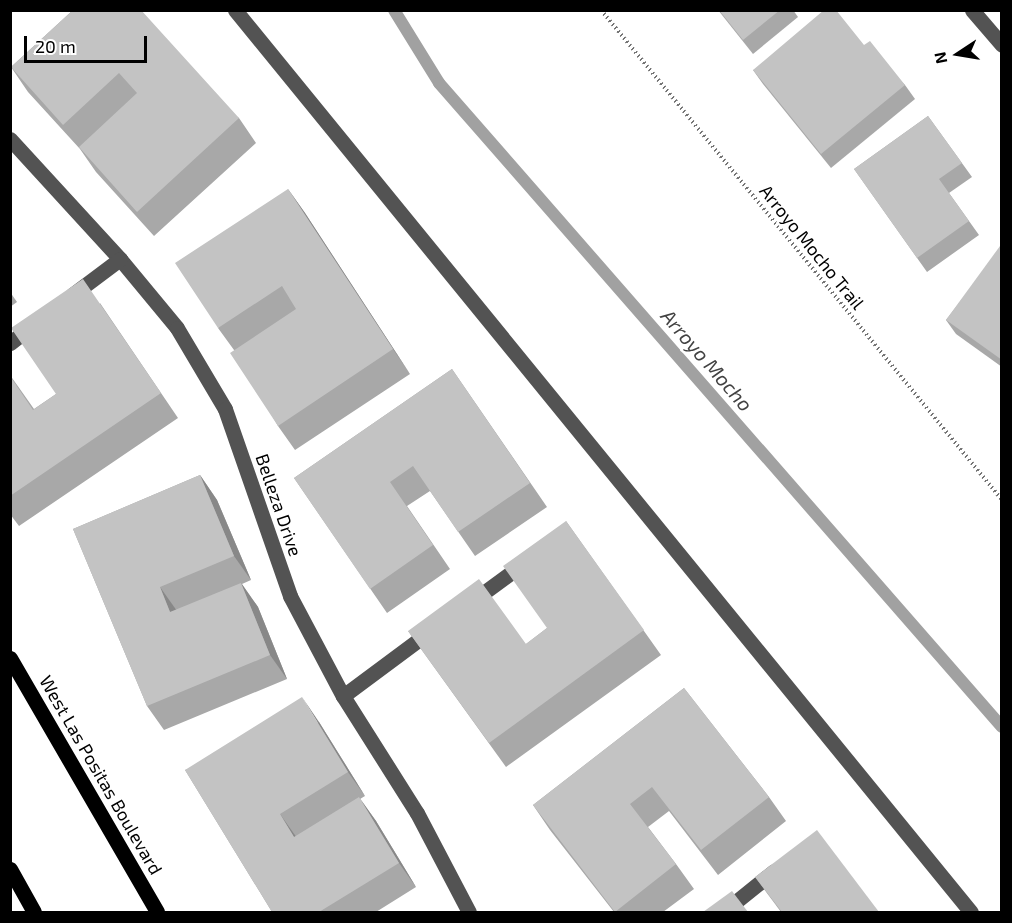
<!DOCTYPE html>
<html>
<head>
<meta charset="utf-8">
<style>
	body { margin:0 }
	#map { position:relative; width:1012px; height:923px; overflow:hidden; background:#fff; font-family:"Exo 2",sans-serif }
	div>[style] { position:absolute }
	.stream>* { height:12px; margin:-6px; padding:0 6px; transform-origin:6px; border-radius:6px; background:#a1a1a1 }
	.path>* { height:4px; margin-top:-2px; transform-origin:0; background:repeating-linear-gradient(90deg,#757575 0 1.5px,transparent 0 4.5px) }
	.minor>* { height:15px; margin:-7.5px; padding:0 7.5px; transform-origin:7.5px; border-radius:7.5px; background:#535353 }
	.major>* { height:15px; margin:-7.5px; padding:0 7.5px; transform-origin:7.5px; border-radius:7.5px; background:#000 }
	.wall>* { inset:0; background:#a8a8a8 }
	.shaded-wall>* { inset:0; background:#888 }
	.building>* { inset:0; background:#c3c3c3 }
	span { translate:-50% -50%; white-space:nowrap; text-align:center; line-height:1.15; -webkit-text-stroke:4.5px #fff; paint-order:stroke }
	.street-label { font-size:18px; color:#000 }
	.water-label { font-size:20px; color:#424242; font-style:italic }
	.frame { position:absolute; inset:0; border:12px solid #000; pointer-events:none }
	.north { position:absolute; left:928px; top:24px; width:60px; height:60px; -webkit-text-stroke:4px #fff; paint-order:stroke; rotate:258deg; font-size:16px; font-weight:700; line-height:24px; text-align:center; color:#000 }
	.north::after { content:''; display:block; margin:auto; width:21px; height:27px; background:#000; clip-path:polygon(50% 0,100% 100%,50% 72%,0 100%) }
	.scale { position:absolute; left:24px; top:36px; width:123px; height:27px; box-sizing:border-box; border:3px solid #000; border-top:0; padding-left:8px; font-size:18px; line-height:21px; white-space:nowrap; color:#000; -webkit-text-stroke:4px #fff; paint-order:stroke }
</style>
</head>
<body>
<div id="map">
	<div class="stream">
		<i style="left:394px;top:10px;width:86px;rotate:58.3deg"></i>
		<i style="left:439px;top:83px;width:855px;rotate:48.84deg"></i>
	</div>
	<div class="path">
		<i style="left:601px;top:10px;width:633px;rotate:50.7deg"></i>
	</div>
	<div class="minor">
		<i style="left:235px;top:10px;width:1164px;rotate:50.79deg"></i>
		<i style="left:972px;top:10px;width:46px;rotate:49.4deg"></i>
		<i style="left:10px;top:139px;width:163px;rotate:47.5deg"></i>
		<i style="left:120px;top:259px;width:89px;rotate:50.4deg"></i>
		<i style="left:177px;top:328px;width:94px;rotate:59.3deg"></i>
		<i style="left:225px;top:409px;width:198px;rotate:70.8deg"></i>
		<i style="left:290px;top:596px;width:113px;rotate:62.1deg"></i>
		<i style="left:343px;top:696px;width:138px;rotate:57.7deg"></i>
		<i style="left:417px;top:813px;width:112px;rotate:62.3deg"></i>
		<i style="left:72px;top:295px;width:60px;rotate:-36.9deg"></i>
		<i style="left:10px;top:343px;width:28px;rotate:-38deg"></i>
		<i style="left:471px;top:602px;width:66px;rotate:-36.3deg"></i>
		<i style="left:343px;top:696px;width:111px;rotate:-36.6deg"></i>
		<i style="left:723px;top:912px;width:65px;rotate:-38.8deg"></i>
	</div>
	<div class="major">
		<i style="left:10px;top:658px;width:293px;rotate:59.9deg"></i>
		<i style="left:10px;top:869px;width:49px;rotate:60.8deg"></i>
	</div>
	<div class="wall">
		<i style="clip-path:polygon(73px 10px,239px 118px,256px 143px,154px 236px,96px 172px,80px 149px,28px 92px,11px 67px)"></i>
		<i style="clip-path:polygon(718px 10px,793px 10px,798px 17px,753px 54px)"></i>
		<i style="clip-path:polygon(864px 45px,905px 85px,915px 99px,831px 168px,763px 84px,753px 70px)"></i>
		<i style="clip-path:polygon(928px 116px,972px 177px,949px 193px,979px 235px,927px 272px,854px 169px)"></i>
		<i style="clip-path:polygon(288px 189px,305px 213px,410px 374px,295px 450px,278px 426px,234px 350px,218px 328px)"></i>
		<i style="clip-path:polygon(1002px 247px,1002px 367px,956px 334px,946px 320px)"></i>
		<i style="clip-path:polygon(10px 292px,17px 302px,10px 307px)"></i>
		<i style="clip-path:polygon(100px 303px,178px 418px,19px 526px,10px 514px,10px 375px,34px 409px,56px 394px)"></i>
		<i style="clip-path:polygon(452px 369px,547px 507px,475px 556px,430px 491px,407px 506px,450px 569px,387px 613px,294px 478px)"></i>
		<i style="clip-path:polygon(200px 475px,217px 500px,251px 580px,242px 584px,258px 607px,287px 679px,164px 730px,147px 706px,73px 529px)"></i>
		<i style="clip-path:polygon(566px 521px,661px 655px,506px 767px,408px 631px,526px 644px,547px 628px)"></i>
		<i style="clip-path:polygon(684px 688px,769px 797px,786px 821px,718px 875px,669px 811px,648px 827px,676px 864px,694px 889px,663px 912px,614px 912px,550px 830px,533px 805px)"></i>
		<i style="clip-path:polygon(319px 722px,365px 796px,360px 799px,376px 821px,416px 887px,376px 912px,272px 912px,185px 770px)"></i>
		<i style="clip-path:polygon(755px 877px,879px 912px,781px 912px)"></i>
	</div>
	<div class="shaded-wall">
		<i style="clip-path:polygon(288px 189px,305px 213px,410px 374px,393px 349px)"></i>
		<i style="clip-path:polygon(200px 475px,217px 500px,251px 580px,234px 556px)"></i>
		<i style="clip-path:polygon(241px 583px,258px 607px,287px 679px,270px 655px)"></i>
		<i style="clip-path:polygon(160px 587px,177px 611px,170px 612px)"></i>
		<i style="clip-path:polygon(302px 697px,319px 722px,365px 796px,348px 772px)"></i>
		<i style="clip-path:polygon(359px 797px,376px 821px,416px 887px,399px 863px)"></i>
		<i style="clip-path:polygon(280px 814px,297px 838px,294px 837px)"></i>
	</div>
	<div class="building">
		<i style="clip-path:polygon(73px 10px,141px 10px,239px 118px,137px 212px,79px 147px,137px 93px,119px 73px,63px 125px,11px 67px)"></i>
		<i style="clip-path:polygon(719px 10px,780px 10px,743px 40px)"></i>
		<i style="clip-path:polygon(824px 10px,836px 10px,864px 45px,870px 41px,905px 85px,821px 154px,753px 70px)"></i>
		<i style="clip-path:polygon(928px 116px,962px 163px,939px 179px,969px 221px,917px 258px,854px 169px)"></i>
		<i style="clip-path:polygon(288px 189px,393px 349px,278px 426px,230px 353px,296px 309px,282px 286px,218px 328px,175px 263px)"></i>
		<i style="clip-path:polygon(1000px 246px,1002px 247px,1002px 360px,946px 320px)"></i>
		<i style="clip-path:polygon(83px 279px,161px 393px,10px 496px,10px 376px,33px 410px,56px 394px,11px 328px)"></i>
		<i style="clip-path:polygon(452px 369px,530px 483px,458px 532px,413px 466px,390px 482px,433px 545px,370px 589px,294px 478px)"></i>
		<i style="clip-path:polygon(200px 475px,234px 556px,160px 587px,170px 612px,241px 583px,270px 655px,147px 706px,73px 529px)"></i>
		<i style="clip-path:polygon(566px 521px,644px 630px,489px 743px,408px 631px,479px 579px,526px 644px,547px 628px,503px 566px)"></i>
		<i style="clip-path:polygon(684px 688px,769px 797px,701px 850px,652px 787px,630px 804px,676px 864px,615px 912px,533px 805px)"></i>
		<i style="clip-path:polygon(302px 697px,348px 772px,280px 814px,294px 837px,359px 797px,399px 863px,319px 912px,272px 912px,185px 770px)"></i>
		<i style="clip-path:polygon(817px 830px,879px 912px,782px 912px,755px 877px)"></i>
		<i style="clip-path:polygon(732px 891px,748px 912px,703px 912px)"></i>
	</div>
	<div class="street-label">
		<span style="left:812px;top:247px;rotate:51deg">Arroyo Mocho Trail</span>
		<span style="left:279px;top:505px;rotate:71deg">Belleza Drive</span>
		<span style="left:101px;top:775px;rotate:60deg">West Las Positas Boulevard</span>
	</div>
	<div class="water-label">
		<span style="left:707px;top:360px;rotate:49deg">Arroyo Mocho</span>
	</div>
	<div class="frame"></div>
	<div class="north">N</div>
	<div class="scale">20 m</div>
</div>
</body>
</html>
